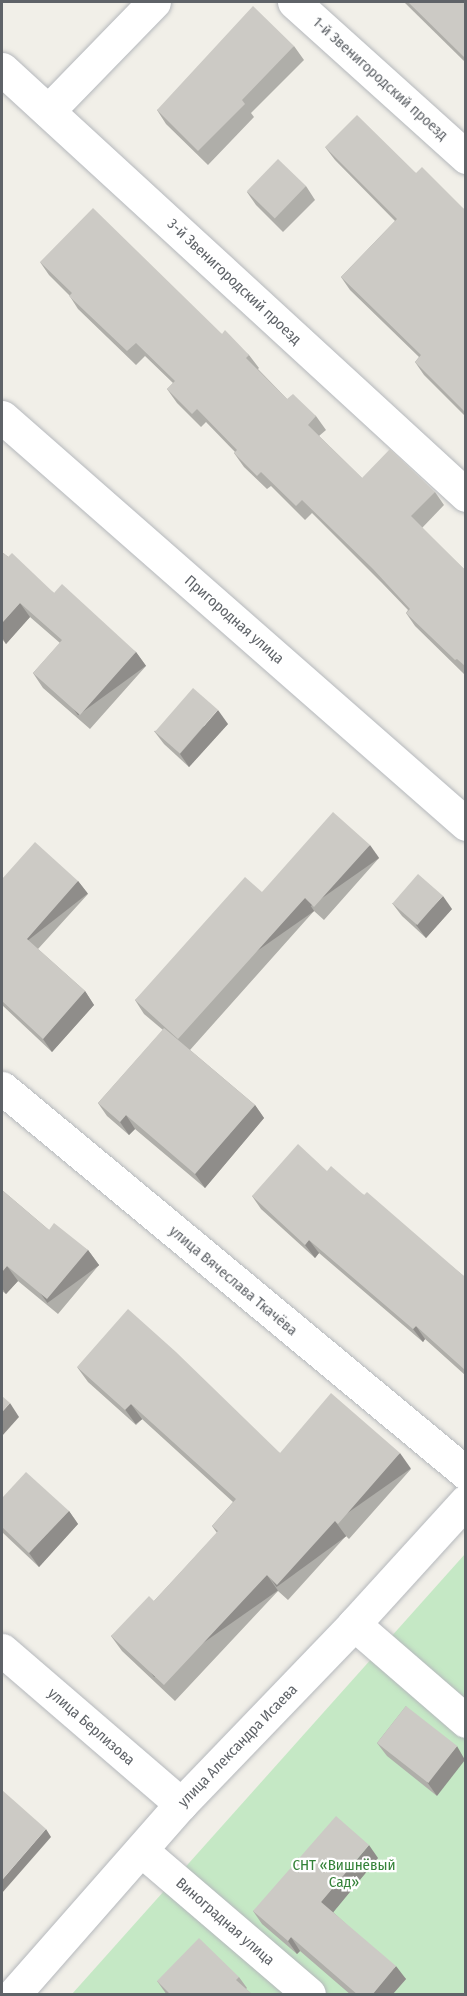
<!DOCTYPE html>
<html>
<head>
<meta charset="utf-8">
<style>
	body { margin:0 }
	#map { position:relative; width:467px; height:1996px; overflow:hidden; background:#f1efe8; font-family:"Fira Sans Condensed",sans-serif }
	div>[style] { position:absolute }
	.green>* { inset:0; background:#c5e8c5 }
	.roads { filter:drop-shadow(0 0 2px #b5b8bc) drop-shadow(0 0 2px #b5b8bc) }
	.street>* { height:33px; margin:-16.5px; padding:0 16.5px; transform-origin:16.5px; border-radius:16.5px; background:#fff }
	.secondary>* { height:33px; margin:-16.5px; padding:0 16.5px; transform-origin:16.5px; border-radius:16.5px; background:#fff }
	.wall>* { inset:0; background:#afaea9 }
	.shaded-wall>* { inset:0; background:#8f8d8a; transform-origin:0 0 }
	.building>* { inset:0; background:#cccac5; transform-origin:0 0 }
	span { translate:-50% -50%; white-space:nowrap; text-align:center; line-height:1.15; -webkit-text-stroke:4.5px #fff; paint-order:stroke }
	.street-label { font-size:15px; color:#5f6368 }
	.park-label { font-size:15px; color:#348238 }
	.frame { position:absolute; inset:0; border:3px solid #5f6368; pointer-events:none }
</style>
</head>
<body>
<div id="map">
	<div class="green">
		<i style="clip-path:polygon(465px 1554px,465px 1994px,72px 1994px)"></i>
	</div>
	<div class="roads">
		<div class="street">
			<i style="left:294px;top:2px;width:232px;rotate:42deg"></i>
			<i style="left:2px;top:69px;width:630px;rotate:42.56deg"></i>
			<i style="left:48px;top:111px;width:152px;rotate:-45.8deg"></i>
			<i style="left:2px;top:1088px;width:603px;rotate:39.68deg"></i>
			<i style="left:354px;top:1624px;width:148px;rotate:40.9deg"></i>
			<i style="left:2px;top:1650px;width:236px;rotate:40.7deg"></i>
			<i style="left:141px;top:1850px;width:221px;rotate:40.6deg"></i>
			<i style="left:14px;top:1994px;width:253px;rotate:-48.7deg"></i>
			<i style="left:181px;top:1804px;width:250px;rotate:-46.1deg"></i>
			<i style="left:354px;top:1624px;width:166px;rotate:-47.7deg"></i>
		</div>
		<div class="secondary">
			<i style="left:2px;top:417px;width:617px;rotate:41.26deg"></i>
		</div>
	</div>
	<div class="wall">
		<i style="clip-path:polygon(404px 2px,465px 2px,465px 62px)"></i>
		<i style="clip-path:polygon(294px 46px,304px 60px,251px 113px,254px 117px,208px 165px,166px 124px,157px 110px)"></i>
		<i style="clip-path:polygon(325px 147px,416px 173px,465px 210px,465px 416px,424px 375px,415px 362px,419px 357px,350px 290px,341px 277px,395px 221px,335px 160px)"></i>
		<i style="clip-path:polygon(306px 186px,315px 200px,283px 232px,256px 205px,247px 192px)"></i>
		<i style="clip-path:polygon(40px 262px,222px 334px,249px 355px,259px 368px,258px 369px,287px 399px,316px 416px,326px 430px,319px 436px,362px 478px,435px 492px,444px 505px,422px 528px,465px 570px,465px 672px,464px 674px,415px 626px,406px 613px,408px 610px,382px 583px,312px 513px,305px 520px,271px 486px,267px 489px,244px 467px,234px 453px,235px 452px,206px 422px,201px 427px,177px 403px,167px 389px,173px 383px,145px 356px,136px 365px,78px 309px,69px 295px,49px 275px)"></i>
		<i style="clip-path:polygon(2px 552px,54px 593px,136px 652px,146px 666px,90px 729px,43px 688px,33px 673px,60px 643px,30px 617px,6px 644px,2px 639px)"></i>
		<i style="clip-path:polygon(228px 724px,189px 767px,164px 744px,154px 731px)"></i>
		<i style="clip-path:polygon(379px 858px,324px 920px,314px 911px,190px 1050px,255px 1105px,264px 1118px,205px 1188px,135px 1129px,129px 1135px,107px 1116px,98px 1103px,163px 1030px,144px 1014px,135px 1000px,262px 892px)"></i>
		<i style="clip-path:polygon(2px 879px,78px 881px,88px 894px,38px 949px,85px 991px,94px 1005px,52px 1052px,2px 1005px)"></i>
		<i style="clip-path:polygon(392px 903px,452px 909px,426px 938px,402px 916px)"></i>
		<i style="clip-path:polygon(327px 1171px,364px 1195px,465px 1277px,465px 1375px,425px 1339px,423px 1342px,319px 1253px,315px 1258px,261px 1209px,252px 1196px)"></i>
		<i style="clip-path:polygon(2px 1190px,49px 1230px,88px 1250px,99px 1265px,58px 1314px,18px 1281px,6px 1294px,2px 1291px)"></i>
		<i style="clip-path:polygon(77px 1367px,280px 1453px,411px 1469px,349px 1539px,346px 1536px,288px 1600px,278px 1591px,175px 1701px,122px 1651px,111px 1636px,154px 1601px,217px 1533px,212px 1526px,233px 1502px,142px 1419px,136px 1425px,88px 1382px)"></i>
		<i style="clip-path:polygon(2px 1498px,69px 1511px,78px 1524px,39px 1567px,2px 1532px)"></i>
		<i style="clip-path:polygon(406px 1706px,437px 1796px,387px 1756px,377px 1743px)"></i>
		<i style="clip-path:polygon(378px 1858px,333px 1912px,406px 1979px,392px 1995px,351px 1995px,300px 1951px,297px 1954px,262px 1924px,253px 1911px)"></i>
		<i style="clip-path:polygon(239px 1977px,247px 1988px,246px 1989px,253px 1995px,167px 1995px,157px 1981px)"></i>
	</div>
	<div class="shaded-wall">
		<i style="clip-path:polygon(20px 603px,30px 617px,6px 644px,2px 637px,2px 623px)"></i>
		<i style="left:136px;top:652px;width:17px;height:84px;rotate:54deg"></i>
		<i style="clip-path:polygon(218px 710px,228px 724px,189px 767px,180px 754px)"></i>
		<i style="left:370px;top:845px;width:16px;height:84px;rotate:55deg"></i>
		<i style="left:78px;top:881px;width:16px;height:77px;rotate:52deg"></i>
		<i style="clip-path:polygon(443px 896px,452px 909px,426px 938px,416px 925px)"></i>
		<i style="left:305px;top:898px;width:16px;height:190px;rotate:55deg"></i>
		<i style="clip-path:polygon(85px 991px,94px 1005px,52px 1052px,43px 1039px)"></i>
		<i style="clip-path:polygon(255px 1105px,264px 1118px,205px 1188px,195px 1174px)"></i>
		<i style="clip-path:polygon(126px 1115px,135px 1129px,129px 1135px,120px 1122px)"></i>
		<i style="clip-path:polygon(309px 1240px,319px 1253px,315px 1258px,305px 1245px)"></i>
		<i style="left:88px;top:1250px;width:19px;height:64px;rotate:54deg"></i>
		<i style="clip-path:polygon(7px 1266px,18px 1281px,6px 1294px,2px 1288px,2px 1272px)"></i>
		<i style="clip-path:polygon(416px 1326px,425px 1339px,423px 1342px,413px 1329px)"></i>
		<i style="clip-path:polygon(10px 1403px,19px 1417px,2px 1436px,2px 1412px)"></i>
		<i style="left:131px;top:1404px;width:19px;height:8px;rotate:54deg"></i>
		<i style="left:400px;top:1453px;width:19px;height:94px;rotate:55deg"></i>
		<i style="clip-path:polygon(69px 1511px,78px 1524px,39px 1567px,29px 1553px)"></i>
		<i style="left:335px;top:1521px;width:19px;height:86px;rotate:54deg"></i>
		<i style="left:267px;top:1575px;width:19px;height:151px;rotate:55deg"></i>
		<i style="clip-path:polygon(457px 1746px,465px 1760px,437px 1796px,427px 1782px)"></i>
		<i style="clip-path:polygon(46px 1829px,51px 1837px,2px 1893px,2px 1880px)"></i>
		<i style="clip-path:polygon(369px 1845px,378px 1858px,331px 1915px,321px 1902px)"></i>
		<i style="clip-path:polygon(291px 1937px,300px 1951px,297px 1954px,288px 1941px)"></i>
		<i style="clip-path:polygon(396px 1966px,406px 1979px,392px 1995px,372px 1995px)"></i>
	</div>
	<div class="building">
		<i style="clip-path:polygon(408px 2px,465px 2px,465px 58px)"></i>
		<i style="clip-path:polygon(253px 6px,294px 46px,242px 100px,245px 104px,198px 151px,157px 110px)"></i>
		<i style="clip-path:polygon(357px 115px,416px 173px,422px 167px,465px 210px,465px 412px,415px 362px,421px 355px,341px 277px,397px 219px,325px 147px)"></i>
		<i style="left:278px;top:159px;width:39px;height:45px;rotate:44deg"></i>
		<i style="clip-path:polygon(93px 208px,222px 334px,225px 330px,249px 355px,246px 358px,287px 399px,293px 394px,316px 416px,308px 425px,362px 478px,390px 449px,435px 492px,411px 516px,465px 570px,465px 666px,457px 659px,455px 660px,406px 613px,410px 609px,373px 569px,302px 500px,296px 506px,261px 472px,257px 476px,234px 453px,237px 450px,197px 409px,192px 414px,167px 389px,175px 381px,136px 343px,127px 351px,69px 296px,72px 293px,40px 262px)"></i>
		<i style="clip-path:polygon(2px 552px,8px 557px,12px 553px,54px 593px,62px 584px,136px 652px,80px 715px,33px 673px,62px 640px,20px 603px,2px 623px)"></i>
		<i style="left:193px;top:688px;width:33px;height:58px;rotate:41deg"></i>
		<i style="clip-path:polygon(333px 812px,370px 845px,314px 907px,305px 898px,178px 1039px,135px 1000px,245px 877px,262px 892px)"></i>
		<i style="clip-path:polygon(35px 842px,78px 881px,27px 939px,85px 991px,43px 1039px,2px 1001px,2px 879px)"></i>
		<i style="left:418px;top:874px;width:33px;height:39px;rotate:41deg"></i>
		<i style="clip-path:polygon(164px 1028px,255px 1105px,195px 1174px,126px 1115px,120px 1122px,98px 1103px)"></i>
		<i style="clip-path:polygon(298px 1144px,327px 1171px,331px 1166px,364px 1195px,367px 1192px,465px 1277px,465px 1370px,416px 1326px,413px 1329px,309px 1240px,305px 1245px,252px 1196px)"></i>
		<i style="clip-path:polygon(2px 1190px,49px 1230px,54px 1223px,88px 1250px,47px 1299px,7px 1266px,2px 1272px)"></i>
		<i style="clip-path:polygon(128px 1309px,176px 1352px,280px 1453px,331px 1393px,400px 1453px,338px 1524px,335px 1521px,277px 1585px,267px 1575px,164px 1685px,111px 1636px,149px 1596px,154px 1601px,218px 1531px,212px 1526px,236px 1499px,131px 1404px,125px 1410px,77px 1367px)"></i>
		<i style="clip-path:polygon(2px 1396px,10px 1403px,2px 1412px)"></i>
		<i style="clip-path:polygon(26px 1472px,69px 1511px,29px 1553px,2px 1527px,2px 1498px)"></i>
		<i style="left:406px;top:1706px;width:65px;height:47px;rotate:38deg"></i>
		<i style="clip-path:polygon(2px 1790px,46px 1829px,2px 1880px)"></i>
		<i style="clip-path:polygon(336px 1816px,369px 1845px,321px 1902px,396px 1966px,372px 1995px,358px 1995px,291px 1937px,288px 1941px,253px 1911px)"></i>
		<i style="clip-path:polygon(199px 1938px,239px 1977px,236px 1980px,253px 1995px,171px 1995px,157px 1981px)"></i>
	</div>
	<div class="street-label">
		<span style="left:380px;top:79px;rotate:42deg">1-й Звенигородский проезд</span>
		<span style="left:234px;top:282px;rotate:43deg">3-й Звенигородский проезд</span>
		<span style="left:234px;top:620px;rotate:41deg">Пригородная улица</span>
		<span style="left:233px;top:1281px;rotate:40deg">улица Вячеслава Ткачёва</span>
		<span style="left:91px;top:1727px;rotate:41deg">улица Берлизова</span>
		<span style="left:238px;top:1746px;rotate:-46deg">улица Александра Исаева</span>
		<span style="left:225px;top:1922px;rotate:41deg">Виноградная улица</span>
	</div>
	<div class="park-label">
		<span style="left:344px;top:1874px">СНТ «Вишнёвый<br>Cад»</span>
	</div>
	<div class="frame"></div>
</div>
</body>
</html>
